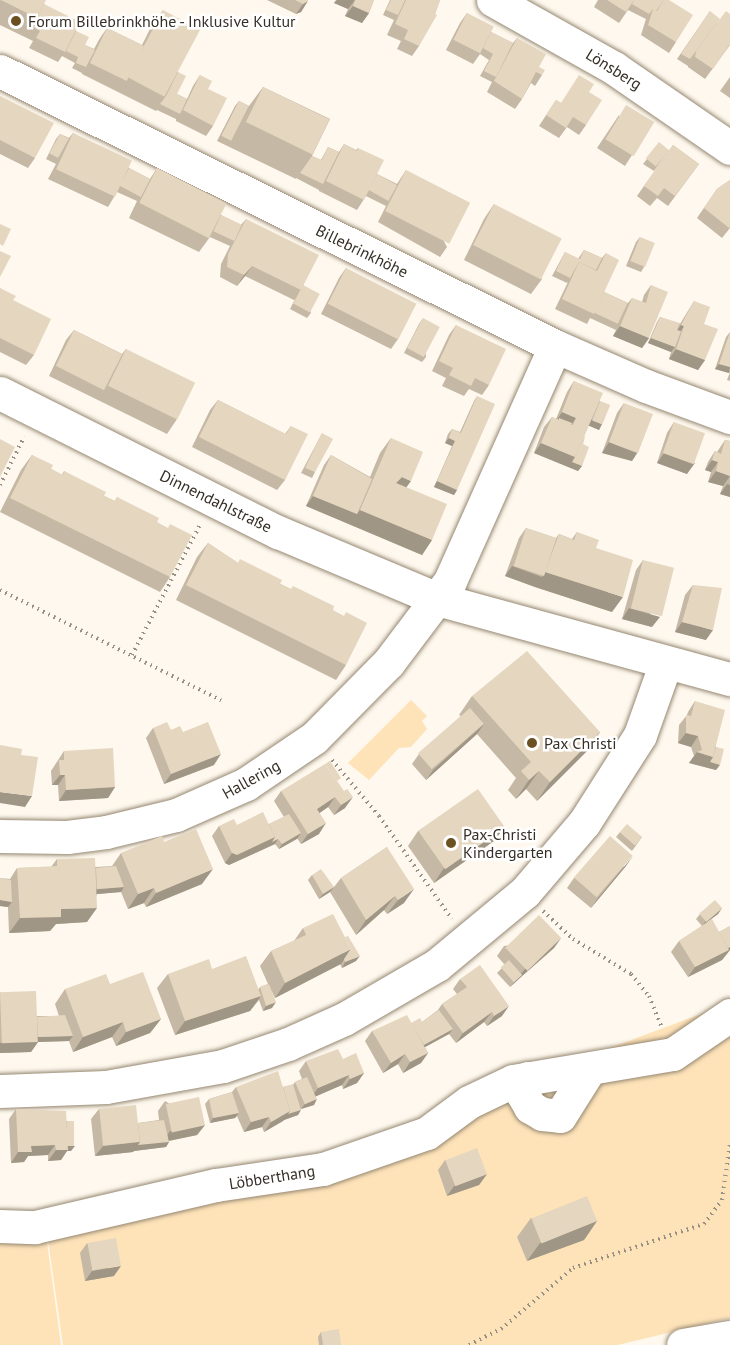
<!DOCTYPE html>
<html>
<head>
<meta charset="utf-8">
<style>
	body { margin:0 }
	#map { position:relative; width:730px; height:1345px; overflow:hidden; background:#fef8ee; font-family:"PT Sans",sans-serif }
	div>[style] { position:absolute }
	.green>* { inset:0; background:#fee3b9 }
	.path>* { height:4px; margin-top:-2px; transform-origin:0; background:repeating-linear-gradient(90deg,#958f86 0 1.5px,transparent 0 6px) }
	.roads { filter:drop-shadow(0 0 2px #958771) drop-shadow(0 0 2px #958771) }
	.minor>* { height:33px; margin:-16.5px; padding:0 16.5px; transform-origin:16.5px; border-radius:16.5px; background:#fff }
	.wall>* { inset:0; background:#c5b8a4 }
	.shaded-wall>* { inset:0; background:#a09686 }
	.building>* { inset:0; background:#e5d6bf; transform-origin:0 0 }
	.dots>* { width:16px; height:16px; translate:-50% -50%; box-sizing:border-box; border:3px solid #fff; border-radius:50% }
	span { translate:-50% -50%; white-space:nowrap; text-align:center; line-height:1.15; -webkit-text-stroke:5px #fff; paint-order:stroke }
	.poi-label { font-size:16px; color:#352f26 }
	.left { translate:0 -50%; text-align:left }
	.street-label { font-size:16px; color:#352f26 }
</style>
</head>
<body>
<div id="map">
	<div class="green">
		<i style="clip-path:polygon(411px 700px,427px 716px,422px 721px,427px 729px,411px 747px,399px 748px,369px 780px,348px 763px)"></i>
		<i style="clip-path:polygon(725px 1005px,730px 1006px,730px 1318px,618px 1345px,63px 1345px,45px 1219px,277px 1172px)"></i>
		<i style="clip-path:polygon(44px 1220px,61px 1345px,0 1345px,0 1225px)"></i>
	</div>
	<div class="path">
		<i style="left:0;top:485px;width:54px;rotate:-63.4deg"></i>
		<i style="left:0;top:590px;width:247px;rotate:26.5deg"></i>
		<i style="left:132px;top:655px;width:149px;rotate:-62.4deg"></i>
		<i style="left:332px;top:760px;width:73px;rotate:50deg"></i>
		<i style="left:379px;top:816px;width:126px;rotate:54.7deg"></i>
		<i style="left:543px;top:911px;width:41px;rotate:43deg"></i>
		<i style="left:573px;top:939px;width:68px;rotate:31.1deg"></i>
		<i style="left:631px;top:974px;width:28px;rotate:51deg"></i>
		<i style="left:649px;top:996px;width:35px;rotate:68deg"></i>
		<i style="left:469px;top:1345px;width:36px;rotate:-27deg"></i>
		<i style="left:501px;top:1329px;width:94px;rotate:-40.3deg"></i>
		<i style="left:573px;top:1268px;width:138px;rotate:-18.6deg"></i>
		<i style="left:704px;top:1224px;width:30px;rotate:-53deg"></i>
		<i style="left:722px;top:1200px;width:58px;rotate:-82deg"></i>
	</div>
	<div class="roads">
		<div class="minor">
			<i style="left:493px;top:0;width:139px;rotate:29.3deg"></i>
			<i style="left:614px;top:68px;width:141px;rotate:34.6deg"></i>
			<i style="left:0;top:71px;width:619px;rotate:26.36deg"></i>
			<i style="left:555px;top:346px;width:99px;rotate:23.7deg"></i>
			<i style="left:646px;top:386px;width:90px;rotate:20.3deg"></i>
			<i style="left:0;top:393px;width:311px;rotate:26.6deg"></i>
			<i style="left:278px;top:532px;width:173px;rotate:22.8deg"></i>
			<i style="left:437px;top:599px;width:304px;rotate:15.3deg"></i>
			<i style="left:0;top:836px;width:67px;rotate:0.9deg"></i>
			<i style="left:67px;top:837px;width:39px;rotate:-7deg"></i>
			<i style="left:106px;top:832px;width:72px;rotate:-13.7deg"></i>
			<i style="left:176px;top:815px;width:77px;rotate:-23.9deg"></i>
			<i style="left:246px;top:784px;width:82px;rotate:-34.1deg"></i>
			<i style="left:314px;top:738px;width:107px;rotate:-45.4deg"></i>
			<i style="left:389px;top:662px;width:101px;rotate:-53deg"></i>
			<i style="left:450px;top:581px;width:257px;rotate:-65.9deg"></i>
			<i style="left:528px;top:1078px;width:16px;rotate:112deg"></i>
			<i style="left:522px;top:1093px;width:16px;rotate:60deg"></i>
			<i style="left:530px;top:1107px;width:14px;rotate:30deg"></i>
			<i style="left:542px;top:1114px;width:18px;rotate:6deg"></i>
			<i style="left:560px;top:1116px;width:54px;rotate:-57.8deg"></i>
			<i style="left:0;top:1091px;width:106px;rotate:-2.2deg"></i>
			<i style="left:106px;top:1087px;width:119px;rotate:-10.2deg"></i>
			<i style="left:223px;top:1066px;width:69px;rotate:-18.7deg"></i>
			<i style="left:288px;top:1044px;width:61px;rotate:-24.1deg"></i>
			<i style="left:344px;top:1019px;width:108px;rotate:-30.1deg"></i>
			<i style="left:437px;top:965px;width:114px;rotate:-39.7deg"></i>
			<i style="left:525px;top:892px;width:91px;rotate:-49.5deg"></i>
			<i style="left:584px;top:823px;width:104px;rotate:-57.5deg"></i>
			<i style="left:640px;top:735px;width:77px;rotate:-70.4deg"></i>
			<i style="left:0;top:1226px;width:35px;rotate:2deg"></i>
			<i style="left:35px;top:1227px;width:186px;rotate:-13.1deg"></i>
			<i style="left:216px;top:1185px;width:108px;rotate:-8.5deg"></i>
			<i style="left:323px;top:1169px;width:110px;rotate:-19.1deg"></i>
			<i style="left:427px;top:1133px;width:52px;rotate:-36.4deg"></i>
			<i style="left:469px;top:1102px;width:49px;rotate:-25.5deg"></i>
			<i style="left:513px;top:1081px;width:162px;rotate:-9.6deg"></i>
			<i style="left:673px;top:1054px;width:69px;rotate:-34.4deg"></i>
			<i style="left:683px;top:1345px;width:48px;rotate:-9.7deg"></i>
		</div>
	</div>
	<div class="wall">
		<i style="clip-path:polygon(0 0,44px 4px,76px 31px,85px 45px,94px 49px,100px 38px,107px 28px,142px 45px,152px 25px,163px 10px,178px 72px,177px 94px,187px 99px,193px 86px,200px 75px,208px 89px,213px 126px,206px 136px,176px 121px,176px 119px,157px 110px,156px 111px,82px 74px,82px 73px,72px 68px,75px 63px,62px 56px,58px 62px,29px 48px,33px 41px,0 25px)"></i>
		<i style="clip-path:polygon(267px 0,308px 0,301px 12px,296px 14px)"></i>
		<i style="clip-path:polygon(336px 0,374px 0,369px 13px,362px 23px,345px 16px,348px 9px,334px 3px)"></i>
		<i style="clip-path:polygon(390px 0,440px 0,435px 14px,419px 46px,412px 56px,397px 49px,401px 41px,387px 35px,394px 20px,383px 15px)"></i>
		<i style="clip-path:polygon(598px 0,669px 0,676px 42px,669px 53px,641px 35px,646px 19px,628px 10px,619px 23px,594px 7px)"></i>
		<i style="clip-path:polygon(710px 11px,730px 45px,705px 79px,688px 67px,688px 66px,677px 59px)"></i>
		<i style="clip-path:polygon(467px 13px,491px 32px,513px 43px,517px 38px,539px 67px,542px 75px,535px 86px,531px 83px,522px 99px,515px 109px,487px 92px,492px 82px,480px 76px,489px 60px,480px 54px,473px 64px,446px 50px,460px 23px)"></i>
		<i style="clip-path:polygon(730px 77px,730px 98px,720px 91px)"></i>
		<i style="clip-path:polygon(263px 87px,330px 119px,312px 156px,321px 160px,328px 147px,339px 152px,344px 144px,356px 150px,358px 148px,377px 174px,397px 184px,406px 170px,447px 247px,440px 257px,378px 222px,386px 206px,366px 196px,357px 210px,319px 191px,319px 190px,296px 178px,296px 179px,217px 141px,235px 106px,239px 101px,249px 106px)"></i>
		<i style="clip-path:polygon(589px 92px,586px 125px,579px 135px,567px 127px,559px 138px,539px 126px,556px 100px,561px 103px)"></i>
		<i style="clip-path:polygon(0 96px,35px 158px,28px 168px,0 154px)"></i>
		<i style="clip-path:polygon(619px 115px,632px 155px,625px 166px,597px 148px)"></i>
		<i style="clip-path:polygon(73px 133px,129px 168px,150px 179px,157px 168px,221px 215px,241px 225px,246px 219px,303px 285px,311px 313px,307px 318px,290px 309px,295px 299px,294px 300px,245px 276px,237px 286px,220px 277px,221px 264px,230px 246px,210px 237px,199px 252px,129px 218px,137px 201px,117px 192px,108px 207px,48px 179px,56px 164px,46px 159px,56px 139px,60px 134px,69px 138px)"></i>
		<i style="clip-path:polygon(673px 145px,699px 164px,668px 206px,657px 198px,650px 206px,637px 196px)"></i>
		<i style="clip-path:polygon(669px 150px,654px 171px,643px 164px,647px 159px)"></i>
		<i style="clip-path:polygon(730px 180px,730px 228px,722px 238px,697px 218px,717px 189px)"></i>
		<i style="clip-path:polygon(494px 204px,542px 279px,531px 294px,464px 260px,484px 219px)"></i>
		<i style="clip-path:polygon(640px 237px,644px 267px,641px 272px,626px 266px,636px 242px)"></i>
		<i style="clip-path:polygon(584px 250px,602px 258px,606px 253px,604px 292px,628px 303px,632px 298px,642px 302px,644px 295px,651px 285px,649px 338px,642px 348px,613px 336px,616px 330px,590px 318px,587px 324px,555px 309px,568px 282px,567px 283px,552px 276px,565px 252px,578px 259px)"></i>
		<i style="clip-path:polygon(346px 268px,398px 339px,391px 349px,321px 314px,339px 278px)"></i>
		<i style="clip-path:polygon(0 288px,13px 300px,34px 355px,26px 365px,0 352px)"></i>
		<i style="clip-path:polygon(694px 301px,704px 324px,705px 360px,698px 370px,669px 359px,671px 352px,648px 343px,657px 322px,660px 317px,680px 324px)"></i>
		<i style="clip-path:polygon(423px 318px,426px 357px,422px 362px,404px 353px,419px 324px)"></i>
		<i style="clip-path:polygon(456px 325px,489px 385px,482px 395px,469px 389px,464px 396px,442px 386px,446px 378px,432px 371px,449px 335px)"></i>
		<i style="clip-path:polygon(74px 330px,122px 354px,126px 349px,177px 419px,167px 434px,49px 376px,66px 340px)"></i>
		<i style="clip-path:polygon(730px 332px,730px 381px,727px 380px,730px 372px,729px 373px,715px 369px,726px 337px)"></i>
		<i style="clip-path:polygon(574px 381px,600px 401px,602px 424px,599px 430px,589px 425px,584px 436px,583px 444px,582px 466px,578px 471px,534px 453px,544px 427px,552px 417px,556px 419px,567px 392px)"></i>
		<i style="clip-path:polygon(477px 396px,457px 490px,454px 495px,434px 487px,452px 446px,445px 443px,448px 434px,452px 429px,460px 432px,474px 401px)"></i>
		<i style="clip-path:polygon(218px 400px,285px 434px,291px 426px,285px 480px,277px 490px,192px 447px,210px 410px)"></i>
		<i style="clip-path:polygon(624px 403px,639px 450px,632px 461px,602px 453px,617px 413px)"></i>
		<i style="clip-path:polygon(674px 422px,687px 474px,657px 463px,667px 433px)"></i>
		<i style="clip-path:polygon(322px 433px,315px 472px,312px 478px,301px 473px,319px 439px)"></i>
		<i style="clip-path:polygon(391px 438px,406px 487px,432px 540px,422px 555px,306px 506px,324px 465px,331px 455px,370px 477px,380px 453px)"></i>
		<i style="clip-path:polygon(725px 440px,730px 441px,730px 497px,720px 494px,723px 486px,708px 482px,711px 472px,705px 470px,708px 462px,715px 451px,717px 452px)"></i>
		<i style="clip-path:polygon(32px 455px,51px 469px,62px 475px,64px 471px,104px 496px,115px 501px,117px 497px,157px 522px,170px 577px,160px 592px,0 512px,21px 470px)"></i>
		<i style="clip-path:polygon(526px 528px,556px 538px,559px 534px,572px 539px,577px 532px,596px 548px,612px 612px,535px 587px,505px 576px,519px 538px)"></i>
		<i style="clip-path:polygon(208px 543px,238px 563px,333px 610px,346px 665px,336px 680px,176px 600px,197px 557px)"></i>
		<i style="clip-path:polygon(643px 560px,652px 627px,622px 619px,636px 570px)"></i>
		<i style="clip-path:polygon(693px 585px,706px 640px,675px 632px,685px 595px)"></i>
		<i style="clip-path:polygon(472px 696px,600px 732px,587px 751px,537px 801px,526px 789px,516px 799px,508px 790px,516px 778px,477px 734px,426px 780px,412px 764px,419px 754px,461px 716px,459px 715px)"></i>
		<i style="clip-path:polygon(695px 701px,716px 747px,716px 770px,689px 763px,694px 756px,691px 747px,678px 743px,679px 725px,687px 715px,688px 712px)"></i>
		<i style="clip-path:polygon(153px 728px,183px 732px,214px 765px,164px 784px,146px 738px)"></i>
		<i style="clip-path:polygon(64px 751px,115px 787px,108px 798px,59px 801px,58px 785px,52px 785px,51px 771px)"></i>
		<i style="clip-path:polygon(338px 782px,345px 808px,334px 815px,328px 807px,319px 813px,319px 834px,301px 844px,297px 838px,279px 849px,275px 844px,229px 865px,225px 863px,212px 836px,219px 826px,269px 824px,284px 817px,274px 801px,281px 791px)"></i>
		<i style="clip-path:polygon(418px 831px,494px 841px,434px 883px,408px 846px)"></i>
		<i style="clip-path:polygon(620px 832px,642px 837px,632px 851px,616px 837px)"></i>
		<i style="clip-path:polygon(164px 842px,202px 884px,146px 907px,144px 903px,128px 909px,121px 892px,97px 894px,87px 922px,56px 924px,50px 931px,9px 933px,8px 907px,0 906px,0 878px,10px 879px,17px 868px,51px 867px,57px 859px,96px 867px,112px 866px,121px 853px)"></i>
		<i style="clip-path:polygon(387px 847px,404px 903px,387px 914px,384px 910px,356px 935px,330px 892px,319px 899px,308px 880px,312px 875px,334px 887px,341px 878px)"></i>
		<i style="clip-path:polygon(626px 866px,591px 908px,567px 888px,574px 878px)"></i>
		<i style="clip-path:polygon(722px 908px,718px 914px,707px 922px,719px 932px,730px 926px,730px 950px,722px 960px,688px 977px,671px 952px,679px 941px,702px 926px,696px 919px,700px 914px)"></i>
		<i style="clip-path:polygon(303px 928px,356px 961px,342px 968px,340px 964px,275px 998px,272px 992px,272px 1008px,263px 1011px,259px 1000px,250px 1011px,175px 1035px,157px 988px,168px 974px,212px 969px,258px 990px,260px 987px,268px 984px,260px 966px,271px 951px,294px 941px)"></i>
		<i style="clip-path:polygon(561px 938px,554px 948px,521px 977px,510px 987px,497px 973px,505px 965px,497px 956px,504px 946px)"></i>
		<i style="clip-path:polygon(460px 979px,502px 1016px,487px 1026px,484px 1022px,456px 1043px,449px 1034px,425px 1047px,428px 1053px,421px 1063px,403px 1073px,398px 1064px,383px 1073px,365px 1041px,372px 1031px,411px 1023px,422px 1022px,438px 1010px,442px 1004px,457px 994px,453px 989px)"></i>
		<i style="clip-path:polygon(110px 984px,161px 1019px,150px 1033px,116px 1046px,112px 1037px,73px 1052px,69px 1041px,38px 1042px,31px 1052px,0 1053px,0 992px,37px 1016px,59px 1016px,55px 1004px,65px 989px)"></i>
		<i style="clip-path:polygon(343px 1059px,364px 1073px,357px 1083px,343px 1089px,342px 1085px,316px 1096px,314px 1105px,301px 1109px,298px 1115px,284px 1120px,283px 1121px,264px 1132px,262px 1127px,244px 1132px,237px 1116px,235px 1118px,210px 1123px,205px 1104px,209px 1099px,232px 1092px,236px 1087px,283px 1087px,293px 1085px,295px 1082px,302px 1079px,299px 1071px,306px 1061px)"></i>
		<i style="clip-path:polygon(165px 1101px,205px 1125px,197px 1135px,169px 1141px,169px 1142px,166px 1147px,134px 1151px,133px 1152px,95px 1156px,91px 1119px,99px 1109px,138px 1123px,159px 1120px,158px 1111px)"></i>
		<i style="clip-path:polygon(16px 1109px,67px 1121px,71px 1151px,67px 1151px,61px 1160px,48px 1161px,48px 1155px,28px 1156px,24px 1162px,11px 1163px,9px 1119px)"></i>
		<i style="clip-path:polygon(445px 1160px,487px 1174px,479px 1185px,447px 1196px,438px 1170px)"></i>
		<i style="clip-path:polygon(531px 1218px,597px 1221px,584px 1240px,527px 1261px,517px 1237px)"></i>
		<i style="clip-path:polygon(87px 1243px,114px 1276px,85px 1281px,80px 1253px)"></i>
		<i style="clip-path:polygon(321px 1332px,341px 1345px,319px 1345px,318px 1337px)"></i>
	</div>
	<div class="shaded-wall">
		<i style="clip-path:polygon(337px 0,355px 0,348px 9px,334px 3px)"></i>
		<i style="clip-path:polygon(308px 1px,301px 12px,296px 14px,303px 4px)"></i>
		<i style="clip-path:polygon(353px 6px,369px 13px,362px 23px,345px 16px)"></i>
		<i style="clip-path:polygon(252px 266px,245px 276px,237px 286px,244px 275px)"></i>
		<i style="clip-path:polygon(681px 325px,684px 326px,677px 337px,674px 335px)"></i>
		<i style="clip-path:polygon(620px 326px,649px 338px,642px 348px,613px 336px)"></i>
		<i style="clip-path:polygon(651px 338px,675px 347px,671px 352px,648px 343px)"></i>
		<i style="clip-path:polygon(676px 349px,705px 360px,698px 370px,669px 359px)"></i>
		<i style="clip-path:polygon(719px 364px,730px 367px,729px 373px,715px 369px)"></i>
		<i style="clip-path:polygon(562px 412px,576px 418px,569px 428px,555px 423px)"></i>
		<i style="clip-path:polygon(591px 419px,602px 424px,599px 430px,587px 425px)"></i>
		<i style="clip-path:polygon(449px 438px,455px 441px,452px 446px,445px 443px)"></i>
		<i style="clip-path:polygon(609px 442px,639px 450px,632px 461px,602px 453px)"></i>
		<i style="clip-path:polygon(541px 443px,575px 457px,582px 466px,578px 471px,534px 453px)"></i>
		<i style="clip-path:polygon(664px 453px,695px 463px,687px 474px,657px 463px)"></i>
		<i style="clip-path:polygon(712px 460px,718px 462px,711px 472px,705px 470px)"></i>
		<i style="clip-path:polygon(716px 471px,730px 476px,723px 486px,708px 482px)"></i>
		<i style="clip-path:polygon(402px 477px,411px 481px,400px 496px,396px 483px)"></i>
		<i style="clip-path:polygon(437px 481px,457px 490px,454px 495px,434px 487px)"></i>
		<i style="clip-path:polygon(727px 484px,730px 485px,730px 497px,720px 494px)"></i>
		<i style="clip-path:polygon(313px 496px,357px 514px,360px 510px,432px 540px,422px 555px,306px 506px)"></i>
		<i style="clip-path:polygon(512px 566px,542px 577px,545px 572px,623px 597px,612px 612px,535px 587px,505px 576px)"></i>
		<i style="clip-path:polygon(629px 608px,660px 617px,652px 627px,622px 619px)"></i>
		<i style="clip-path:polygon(682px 622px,713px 630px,706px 640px,675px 632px)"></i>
		<i style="clip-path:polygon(484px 724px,477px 734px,426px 780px,433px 770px)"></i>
		<i style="clip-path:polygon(600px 732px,587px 751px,537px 801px,550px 782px)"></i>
		<i style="clip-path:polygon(686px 733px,698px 736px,691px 747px,678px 743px)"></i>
		<i style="clip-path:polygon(697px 752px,713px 757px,720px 765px,716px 770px,689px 763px)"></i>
		<i style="clip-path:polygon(221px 754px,214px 765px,164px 784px,171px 774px)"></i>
		<i style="clip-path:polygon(539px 771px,526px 789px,516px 799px,529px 780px)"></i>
		<i style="clip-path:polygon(60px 775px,65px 775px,58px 785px,52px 785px)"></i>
		<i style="clip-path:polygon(115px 787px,108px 798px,59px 801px,66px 790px)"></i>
		<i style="clip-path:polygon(0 792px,32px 796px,25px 807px,0 803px)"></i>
		<i style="clip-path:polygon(335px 797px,328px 807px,310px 820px,317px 809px)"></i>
		<i style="clip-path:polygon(353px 797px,345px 808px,334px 815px,341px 805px)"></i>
		<i style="clip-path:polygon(326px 823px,319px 834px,301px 844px,308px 834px)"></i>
		<i style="clip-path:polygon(505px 827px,494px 841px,434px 883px,444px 868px)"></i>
		<i style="clip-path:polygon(301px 833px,297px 839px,279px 849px,282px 844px)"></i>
		<i style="clip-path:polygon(275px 837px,278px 839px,275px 844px,229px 865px,225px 863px,232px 853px)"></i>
		<i style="clip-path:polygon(633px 856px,626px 866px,591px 908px,598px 898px)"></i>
		<i style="clip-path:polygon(213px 869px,202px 884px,146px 907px,156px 893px)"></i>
		<i style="clip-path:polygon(124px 887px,121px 892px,86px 895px,90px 890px)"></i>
		<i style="clip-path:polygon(334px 887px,330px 892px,319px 899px,323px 894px)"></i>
		<i style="clip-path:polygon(154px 888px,144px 903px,128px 909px,138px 894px)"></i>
		<i style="clip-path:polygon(414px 889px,404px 903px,387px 914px,398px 900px)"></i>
		<i style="clip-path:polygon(395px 896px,384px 910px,356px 935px,366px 920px)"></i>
		<i style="clip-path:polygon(0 900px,12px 902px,8px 907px,0 906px)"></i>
		<i style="clip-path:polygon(97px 908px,87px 922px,56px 924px,50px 931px,9px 933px,20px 918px,61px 909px)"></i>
		<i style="clip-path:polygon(722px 908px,718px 914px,702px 926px,706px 921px)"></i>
		<i style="clip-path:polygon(561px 938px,554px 948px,521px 977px,510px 987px,525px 969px)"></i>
		<i style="clip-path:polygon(730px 947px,730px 950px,722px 960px,688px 977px,695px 967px)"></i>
		<i style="clip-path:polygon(351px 949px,341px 964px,275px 998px,285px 983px)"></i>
		<i style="clip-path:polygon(360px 956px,356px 961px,342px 968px,345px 962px)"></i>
		<i style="clip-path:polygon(261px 996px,250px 1011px,175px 1035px,185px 1021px)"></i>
		<i style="clip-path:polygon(276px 1002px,272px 1008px,263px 1011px,266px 1006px)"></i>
		<i style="clip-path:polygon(509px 1006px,502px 1016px,487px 1026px,494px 1016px)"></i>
		<i style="clip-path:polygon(492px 1012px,484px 1022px,456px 1043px,463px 1033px)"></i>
		<i style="clip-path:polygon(161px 1019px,150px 1033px,116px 1046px,126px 1032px)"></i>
		<i style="clip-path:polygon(123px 1022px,112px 1037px,73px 1052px,83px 1037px)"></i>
		<i style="clip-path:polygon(453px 1029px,449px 1034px,416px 1052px,419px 1047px)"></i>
		<i style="clip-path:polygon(73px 1036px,69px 1041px,38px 1042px,31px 1052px,0 1053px,0 1043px,34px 1037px)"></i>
		<i style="clip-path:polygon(428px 1053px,421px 1063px,403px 1073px,410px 1062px)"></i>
		<i style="clip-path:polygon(405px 1054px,398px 1064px,383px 1073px,391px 1063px)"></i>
		<i style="clip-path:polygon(364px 1073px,357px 1083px,343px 1089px,350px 1079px)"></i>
		<i style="clip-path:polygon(349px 1075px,342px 1085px,310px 1099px,318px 1088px)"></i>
		<i style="clip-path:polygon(317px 1099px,314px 1105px,301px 1109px,305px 1104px)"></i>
		<i style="clip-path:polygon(301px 1110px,298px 1115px,284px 1120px,283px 1121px,264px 1132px,271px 1122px,290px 1111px)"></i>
		<i style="clip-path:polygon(239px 1113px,235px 1118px,210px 1123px,213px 1118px)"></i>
		<i style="clip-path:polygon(269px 1117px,262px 1127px,244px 1132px,251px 1122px)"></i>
		<i style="clip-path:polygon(205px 1125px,197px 1135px,163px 1142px,170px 1131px)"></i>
		<i style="clip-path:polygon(140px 1142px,169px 1142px,166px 1147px,134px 1151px,133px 1152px,95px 1156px,103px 1146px)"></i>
		<i style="clip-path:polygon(55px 1145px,48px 1155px,28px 1156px,24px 1162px,11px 1163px,18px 1152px,31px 1146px)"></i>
		<i style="clip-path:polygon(65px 1146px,75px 1146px,71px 1151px,67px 1151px,61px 1160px,48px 1161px,56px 1150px)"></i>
		<i style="clip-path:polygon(487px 1174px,479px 1185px,447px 1196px,454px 1186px)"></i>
		<i style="clip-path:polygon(597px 1221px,584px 1240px,527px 1261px,540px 1243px)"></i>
		<i style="clip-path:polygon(121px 1266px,114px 1276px,85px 1281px,92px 1271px)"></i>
	</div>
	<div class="building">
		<i style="clip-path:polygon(1px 0,46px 0,37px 18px)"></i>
		<i style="clip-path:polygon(295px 0,308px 0,308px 1px,303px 4px)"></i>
		<i style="clip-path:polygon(355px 0,374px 0,369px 13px,353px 6px)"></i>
		<i style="clip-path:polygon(391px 0,405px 0,398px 15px,386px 10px)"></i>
		<i style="clip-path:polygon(406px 0,440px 0,435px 14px,437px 15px,419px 46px,404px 39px,408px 30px,395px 24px)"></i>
		<i style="clip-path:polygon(607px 0,634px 0,626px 12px)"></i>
		<i style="clip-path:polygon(634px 0,664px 0,656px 11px,653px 9px,649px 14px,632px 4px)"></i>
		<i style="clip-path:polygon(664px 0,669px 0,693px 15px,676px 42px,648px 25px,653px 9px,657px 11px)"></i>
		<i style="clip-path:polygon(44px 4px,80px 22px,65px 52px,36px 38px,40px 31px,31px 26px,37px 18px)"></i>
		<i style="left:163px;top:10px;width:42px;height:76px;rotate:28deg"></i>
		<i style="clip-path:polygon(710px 11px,720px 19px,690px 59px,681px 54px)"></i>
		<i style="clip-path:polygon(726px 11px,730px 14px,730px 44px,713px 69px,695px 57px,696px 51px)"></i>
		<i style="left:467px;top:13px;width:30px;height:30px;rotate:27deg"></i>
		<i style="left:107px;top:28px;width:41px;height:39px;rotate:26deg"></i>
		<i style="clip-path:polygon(76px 31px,89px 37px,85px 45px,95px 50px,86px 67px,76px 63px,78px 57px,66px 51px)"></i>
		<i style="clip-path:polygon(491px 32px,513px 43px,496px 77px,484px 71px,493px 54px,483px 48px)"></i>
		<i style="clip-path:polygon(517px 38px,546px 54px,539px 67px,545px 70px,542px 75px,536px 72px,522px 99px,494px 81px)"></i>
		<i style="clip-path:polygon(178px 72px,186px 76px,177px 94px,187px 99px,180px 114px,160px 104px,166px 96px)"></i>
		<i style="clip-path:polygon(200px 75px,212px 81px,208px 89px,227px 98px,213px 126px,183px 110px)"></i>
		<i style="clip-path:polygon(579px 75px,594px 84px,589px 92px,602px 100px,586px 125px,573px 117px,566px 128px,546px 115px,556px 100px,561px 103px)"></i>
		<i style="left:263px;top:87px;width:74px;height:39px;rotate:26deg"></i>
		<i style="clip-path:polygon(0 96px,54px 123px,35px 158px,0 140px)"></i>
		<i style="left:239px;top:101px;width:11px;height:39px;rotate:27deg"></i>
		<i style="left:626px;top:105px;width:33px;height:40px;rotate:31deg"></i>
		<i style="left:73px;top:133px;width:65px;height:40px;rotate:25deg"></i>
		<i style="left:60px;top:134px;width:10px;height:22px;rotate:29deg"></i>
		<i style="left:659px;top:142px;width:13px;height:21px;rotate:39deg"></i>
		<i style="clip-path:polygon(344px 144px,357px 151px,358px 148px,384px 160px,364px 200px,326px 181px)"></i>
		<i style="clip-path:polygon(673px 145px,699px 164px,675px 196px,664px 188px,658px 196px,644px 186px)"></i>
		<i style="clip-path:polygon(328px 147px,339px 152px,323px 184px,300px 173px,312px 156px,322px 160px)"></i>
		<i style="left:129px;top:168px;width:24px;height:20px;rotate:28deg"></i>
		<i style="left:157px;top:168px;width:78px;height:39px;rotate:27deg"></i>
		<i style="left:406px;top:170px;width:72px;height:46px;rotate:27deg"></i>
		<i style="left:377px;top:174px;width:23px;height:18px;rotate:29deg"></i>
		<i style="clip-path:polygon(730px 180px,730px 227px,729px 228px,704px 208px,717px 189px)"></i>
		<i style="left:494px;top:204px;width:76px;height:46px;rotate:27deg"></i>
		<i style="left:221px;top:215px;width:23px;height:18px;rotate:25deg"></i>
		<i style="clip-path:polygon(246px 219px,319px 255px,301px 290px,252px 266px,244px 275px,227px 267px,228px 254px)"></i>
		<i style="clip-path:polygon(0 224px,11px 229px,3px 246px,0 244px)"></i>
		<i style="left:640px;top:237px;width:16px;height:26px;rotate:22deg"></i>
		<i style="clip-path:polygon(584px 250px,602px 258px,596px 270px,579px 262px,570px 278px,556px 271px,565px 252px,580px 259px)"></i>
		<i style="clip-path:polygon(0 251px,11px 256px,0 277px)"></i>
		<i style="clip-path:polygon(606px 253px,619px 260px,594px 314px,562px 299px,579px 262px,597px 271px)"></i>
		<i style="left:346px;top:268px;width:79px;height:40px;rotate:27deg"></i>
		<i style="left:303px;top:285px;width:19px;height:21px;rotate:28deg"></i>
		<i style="clip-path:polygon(651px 285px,668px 292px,649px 338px,620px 326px,632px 298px,646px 303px)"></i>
		<i style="clip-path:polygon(0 288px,16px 296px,13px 300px,51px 319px,34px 355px,0 338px)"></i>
		<i style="left:604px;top:292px;width:26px;height:23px;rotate:25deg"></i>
		<i style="clip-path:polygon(694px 301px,710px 307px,704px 324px,718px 329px,705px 360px,676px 349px,684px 326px,681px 325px)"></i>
		<i style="clip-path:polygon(660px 317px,680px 323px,677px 330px,681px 331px,675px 347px,651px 338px)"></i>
		<i style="left:423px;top:318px;width:19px;height:34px;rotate:28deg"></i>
		<i style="clip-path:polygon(456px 325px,506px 349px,489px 385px,475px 378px,471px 386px,449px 375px,453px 368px,439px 361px)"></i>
		<i style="left:74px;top:330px;width:54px;height:40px;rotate:27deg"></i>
		<i style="clip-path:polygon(730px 332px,730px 367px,719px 364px)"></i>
		<i style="left:126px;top:349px;width:77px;height:41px;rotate:26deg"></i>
		<i style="clip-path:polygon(574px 381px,603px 393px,575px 457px,541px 443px,552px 417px,573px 425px,576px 418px,562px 412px)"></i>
		<i style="clip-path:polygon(477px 396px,495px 404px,457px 490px,437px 481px,455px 441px,449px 438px,452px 429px,461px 433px)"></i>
		<i style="clip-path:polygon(218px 400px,286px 434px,291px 426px,308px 434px,285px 480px,199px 437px)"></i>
		<i style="left:600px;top:401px;width:11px;height:21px;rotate:22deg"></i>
		<i style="left:624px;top:403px;width:31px;height:42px;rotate:21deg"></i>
		<i style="clip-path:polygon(559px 418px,572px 423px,571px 425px,559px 420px)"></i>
		<i style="left:674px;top:422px;width:33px;height:33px;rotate:20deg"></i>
		<i style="clip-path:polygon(322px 433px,333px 439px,315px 472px,305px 468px)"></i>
		<i style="clip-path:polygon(584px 436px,585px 437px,583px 444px,589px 447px,582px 466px,572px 462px,575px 457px)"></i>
		<i style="clip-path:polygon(391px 438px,423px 452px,411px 481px,402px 477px,396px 483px,447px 504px,432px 540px,360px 510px)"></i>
		<i style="clip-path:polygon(0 439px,15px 447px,0 477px)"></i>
		<i style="clip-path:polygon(725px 440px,730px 441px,730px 476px,716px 471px,718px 462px,712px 460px,715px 451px,721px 454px)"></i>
		<i style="clip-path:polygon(32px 455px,53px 465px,51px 469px,63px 475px,64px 471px,106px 492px,104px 496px,115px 501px,117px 497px,159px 518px,157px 522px,168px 528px,170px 524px,192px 535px,170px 577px,10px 498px)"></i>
		<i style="clip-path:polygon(331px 455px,372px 479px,357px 514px,313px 496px)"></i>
		<i style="left:526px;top:528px;width:32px;height:40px;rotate:18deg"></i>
		<i style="clip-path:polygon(577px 532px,599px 540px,596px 548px,633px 560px,623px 597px,545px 572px,559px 534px,574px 540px)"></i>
		<i style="clip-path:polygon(208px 543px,238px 563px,240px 559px,282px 580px,280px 584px,291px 589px,293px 586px,334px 606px,333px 610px,344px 616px,346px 612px,367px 623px,346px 665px,186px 585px)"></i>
		<i style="left:643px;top:560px;width:32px;height:50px;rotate:14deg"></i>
		<i style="clip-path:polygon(693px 585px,722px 588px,713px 630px,682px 622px)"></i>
		<i style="clip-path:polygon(527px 651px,600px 732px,550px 782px,539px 771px,529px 780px,521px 771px,531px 762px,472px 696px)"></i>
		<i style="clip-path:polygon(695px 701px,725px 710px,713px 757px,697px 752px,702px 750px,698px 736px,686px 733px,686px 715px,691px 716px)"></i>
		<i style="left:470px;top:708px;width:21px;height:69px;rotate:49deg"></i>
		<i style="clip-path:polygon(167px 722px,171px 730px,180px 726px,183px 732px,208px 722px,221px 754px,171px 774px,153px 728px)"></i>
		<i style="clip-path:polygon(0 745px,22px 749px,21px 755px,38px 757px,32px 796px,0 792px)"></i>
		<i style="clip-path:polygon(716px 747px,724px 749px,720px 765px,710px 762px,713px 757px)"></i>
		<i style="clip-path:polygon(113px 748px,115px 787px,66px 790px,65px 775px,60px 775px,59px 760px,64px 760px,64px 751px)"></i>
		<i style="clip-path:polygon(330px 761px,341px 778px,337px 781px,325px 764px,320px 767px)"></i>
		<i style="clip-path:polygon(325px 764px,344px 791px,347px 789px,353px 797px,341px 805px,335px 797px,317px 809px,326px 823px,308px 834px,281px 791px)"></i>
		<i style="left:478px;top:789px;width:47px;height:73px;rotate:55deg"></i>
		<i style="clip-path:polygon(263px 812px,275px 837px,237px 855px,232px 853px,219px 826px,234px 819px,237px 825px)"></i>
		<i style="clip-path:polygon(289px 814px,301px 833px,282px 844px,278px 839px,272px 842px,275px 837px,269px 824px)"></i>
		<i style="left:627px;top:824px;width:20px;height:11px;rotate:41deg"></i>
		<i style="clip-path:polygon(196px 829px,213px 869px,156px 893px,154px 888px,138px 894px,121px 853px,162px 836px,164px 842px)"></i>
		<i style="left:610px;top:836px;width:30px;height:55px;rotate:41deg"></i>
		<i style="clip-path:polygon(387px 847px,414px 889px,398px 900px,395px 896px,366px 920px,341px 878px)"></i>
		<i style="clip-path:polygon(95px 858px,97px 908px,61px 909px,61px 917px,20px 918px,17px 868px,57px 866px,57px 859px)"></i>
		<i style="clip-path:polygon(116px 866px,124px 887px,97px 889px,96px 868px)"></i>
		<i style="clip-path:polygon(321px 869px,334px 887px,323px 894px,312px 875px)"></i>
		<i style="clip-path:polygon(0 878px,11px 880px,12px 902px,0 900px)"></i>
		<i style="left:715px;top:900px;width:11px;height:21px;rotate:49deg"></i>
		<i style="clip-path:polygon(333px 914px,351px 949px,285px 983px,271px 951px,306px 935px,303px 928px)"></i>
		<i style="left:539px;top:915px;width:32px;height:47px;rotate:46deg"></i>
		<i style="clip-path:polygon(712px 919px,729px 950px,695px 967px,679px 941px)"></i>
		<i style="clip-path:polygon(730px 926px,730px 947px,728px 948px,719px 932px)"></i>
		<i style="clip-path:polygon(348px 936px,360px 956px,345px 962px,344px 959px,351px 949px,345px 937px)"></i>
		<i style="clip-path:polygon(246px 956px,261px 996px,185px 1021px,168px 974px,209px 959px,212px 969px)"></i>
		<i style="left:509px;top:960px;width:20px;height:11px;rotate:49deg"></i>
		<i style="clip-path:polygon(480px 965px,509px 1006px,494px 1016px,492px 1012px,463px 1033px,442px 1004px,467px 987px,460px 979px)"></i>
		<i style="clip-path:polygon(143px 972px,161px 1019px,126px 1032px,123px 1022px,83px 1037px,65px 989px,106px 974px,110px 984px)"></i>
		<i style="clip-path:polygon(269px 984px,276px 1002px,266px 1006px,260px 987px)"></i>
		<i style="left:36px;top:991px;width:51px;height:36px;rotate:88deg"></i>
		<i style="clip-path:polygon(439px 1010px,453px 1029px,424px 1045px,411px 1023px,420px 1018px,422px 1022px)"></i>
		<i style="clip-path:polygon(65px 1015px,73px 1036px,38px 1037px,37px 1017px)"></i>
		<i style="clip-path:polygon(407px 1015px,428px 1053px,410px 1062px,405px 1054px,391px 1063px,372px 1031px)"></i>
		<i style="clip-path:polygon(338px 1049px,343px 1059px,356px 1053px,364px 1073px,350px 1079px,349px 1075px,318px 1088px,306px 1061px)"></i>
		<i style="clip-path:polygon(278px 1071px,290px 1111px,271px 1122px,269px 1117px,251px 1122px,236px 1087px)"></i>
		<i style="left:307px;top:1077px;width:24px;height:13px;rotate:66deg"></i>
		<i style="clip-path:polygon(293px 1084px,301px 1110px,288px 1114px,290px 1111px,283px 1087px)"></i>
		<i style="clip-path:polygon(232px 1092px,239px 1113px,213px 1118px,209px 1099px)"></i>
		<i style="left:199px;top:1097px;width:29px;height:34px;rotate:78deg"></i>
		<i style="left:136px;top:1105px;width:37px;height:37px;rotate:84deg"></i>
		<i style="clip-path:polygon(16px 1109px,66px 1111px,68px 1150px,56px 1150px,55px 1145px,31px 1146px,32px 1152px,18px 1152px)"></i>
		<i style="clip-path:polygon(164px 1120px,169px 1142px,138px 1145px,140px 1142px,138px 1123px)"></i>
		<i style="left:67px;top:1121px;width:7px;height:25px"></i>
		<i style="left:477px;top:1148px;width:28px;height:34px;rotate:69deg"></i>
		<i style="left:587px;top:1196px;width:27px;height:60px;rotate:68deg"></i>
		<i style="left:116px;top:1238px;width:28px;height:29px;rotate:80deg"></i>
		<i style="clip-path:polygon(339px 1329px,341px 1345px,323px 1345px,321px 1332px)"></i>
	</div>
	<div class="dots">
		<i style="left:16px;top:21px;background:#6b5022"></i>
		<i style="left:532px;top:743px;background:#6b5022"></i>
		<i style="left:451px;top:843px;background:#6b5022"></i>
	</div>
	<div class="poi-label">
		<span class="left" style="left:28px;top:21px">Forum Billebrinkhöhe - Inklusive Kultur</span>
		<span class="left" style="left:544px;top:743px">Pax Christi</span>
		<span class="left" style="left:463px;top:843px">Pax-Christi<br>Kindergarten</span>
	</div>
	<div class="street-label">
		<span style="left:614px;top:69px;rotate:32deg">Lönsberg</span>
		<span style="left:362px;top:251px;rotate:26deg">Billebrinkhöhe</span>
		<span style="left:216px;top:501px;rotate:26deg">Dinnendahlstraße</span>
		<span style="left:251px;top:779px;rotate:-29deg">Hallering</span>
		<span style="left:272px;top:1177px;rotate:-9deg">Löbberthang</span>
	</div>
</div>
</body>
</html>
